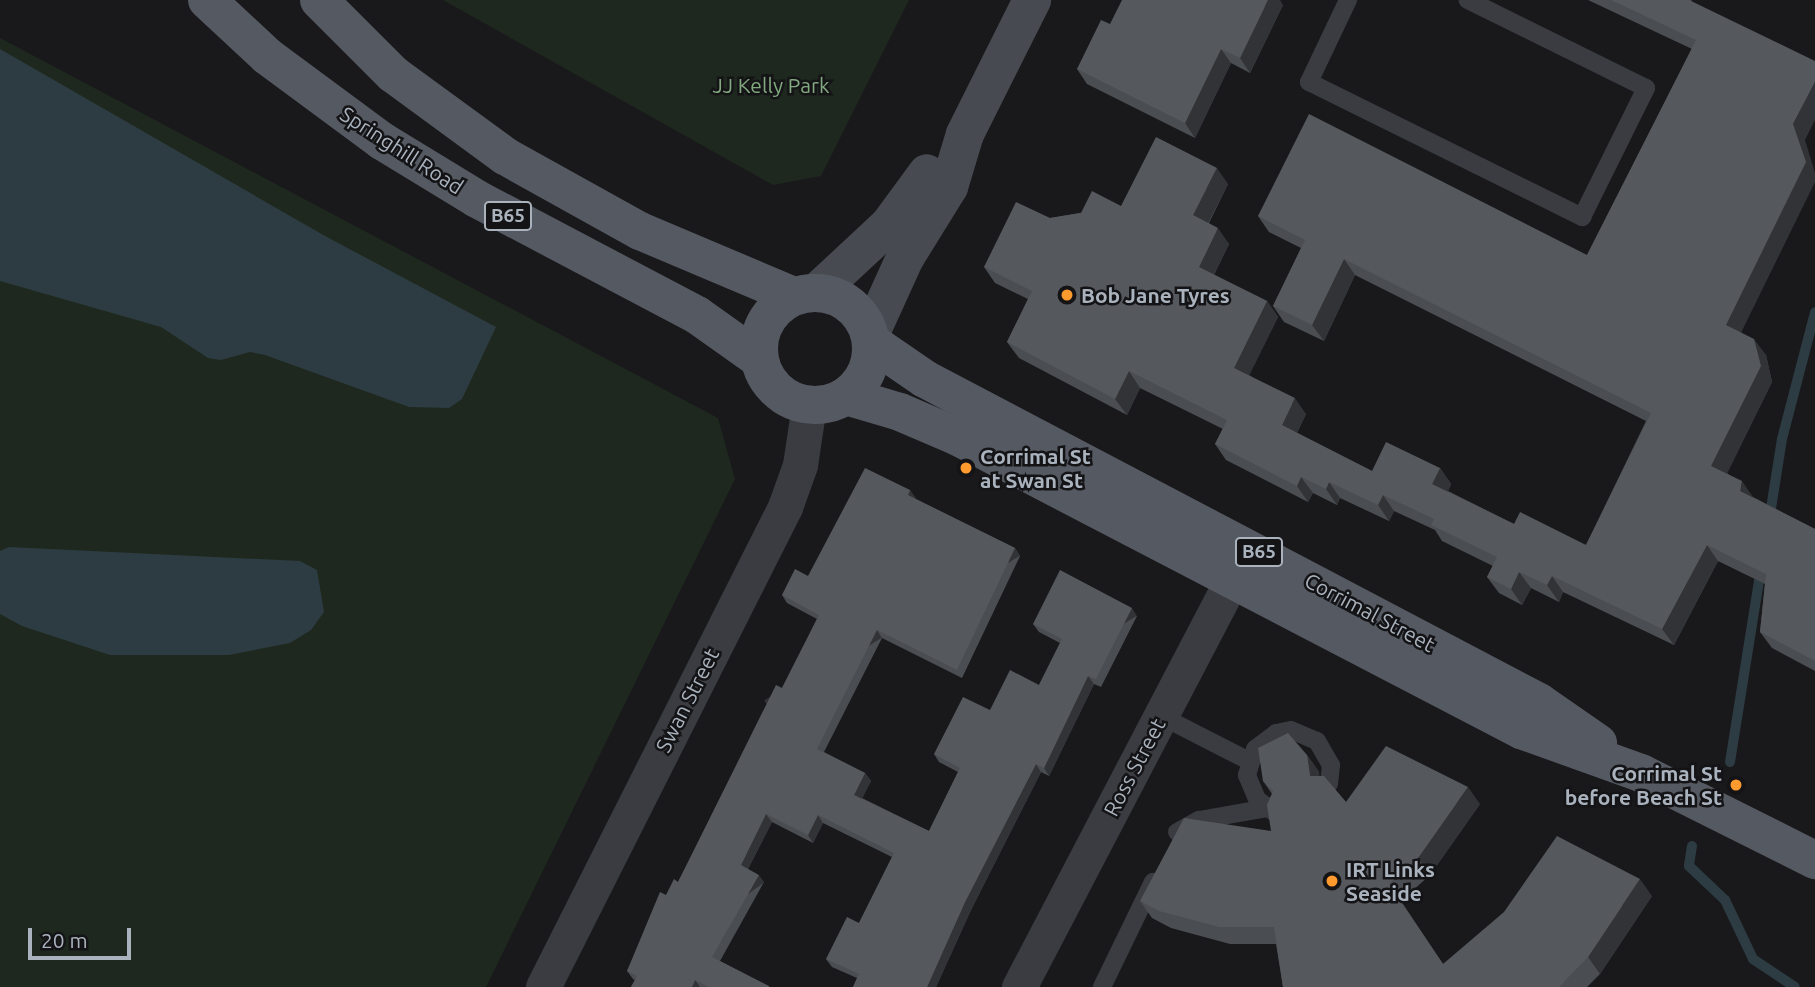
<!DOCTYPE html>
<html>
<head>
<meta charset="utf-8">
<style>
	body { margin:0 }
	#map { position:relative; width:1815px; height:987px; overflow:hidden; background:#19191c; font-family:Ubuntu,sans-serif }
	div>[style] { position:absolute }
	.green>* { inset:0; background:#1e281e }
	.water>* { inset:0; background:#2d3c42 }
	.stream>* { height:10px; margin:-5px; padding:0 5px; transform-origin:5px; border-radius:5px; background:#2d3c42 }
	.lane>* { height:18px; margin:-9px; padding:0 9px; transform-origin:9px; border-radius:9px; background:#3a3c41 }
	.street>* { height:35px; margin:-17.5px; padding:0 17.5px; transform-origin:17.5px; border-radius:17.5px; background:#3a3c41 }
	.secondary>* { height:38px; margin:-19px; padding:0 19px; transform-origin:19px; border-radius:19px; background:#474b51 }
	.primary>* { height:38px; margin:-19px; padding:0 19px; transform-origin:19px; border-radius:19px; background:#555961 }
	.primary>.ring { margin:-19px; padding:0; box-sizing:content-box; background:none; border:38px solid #555961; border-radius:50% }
	.wall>* { inset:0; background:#4a4d51 }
	.shaded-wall>* { inset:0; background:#323337; transform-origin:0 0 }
	.building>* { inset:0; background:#55585d }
	.dots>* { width:19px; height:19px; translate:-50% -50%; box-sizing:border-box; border:4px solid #141417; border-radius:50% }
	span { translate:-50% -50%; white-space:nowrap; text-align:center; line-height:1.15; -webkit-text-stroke:5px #141417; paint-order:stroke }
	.shield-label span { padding:2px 5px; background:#141417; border:2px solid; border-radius:5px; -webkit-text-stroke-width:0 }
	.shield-label { font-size:19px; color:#aab3bd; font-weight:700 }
	.park-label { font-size:21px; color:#83a980 }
	.street-label { font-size:21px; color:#aab3bd }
	.poi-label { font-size:21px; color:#aab3bd; font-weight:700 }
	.left { translate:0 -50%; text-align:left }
	.right { translate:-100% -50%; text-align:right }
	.scale { position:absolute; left:28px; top:928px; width:103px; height:32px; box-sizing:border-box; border:4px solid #aab3bd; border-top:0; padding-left:9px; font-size:21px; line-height:24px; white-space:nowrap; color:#aab3bd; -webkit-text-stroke:5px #141417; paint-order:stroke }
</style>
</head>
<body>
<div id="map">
	<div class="green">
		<i style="clip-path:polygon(443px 0,909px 0,821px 176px,773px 185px)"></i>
		<i style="clip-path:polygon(0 38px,718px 418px,735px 479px,486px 987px,0 987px)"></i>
	</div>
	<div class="water">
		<i style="clip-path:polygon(0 49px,325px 236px,496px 327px,462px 399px,449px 408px,409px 407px,265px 355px,250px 352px,221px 360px,208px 358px,161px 327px,0 281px)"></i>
		<i style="clip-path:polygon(9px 547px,300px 561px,317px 570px,324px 612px,311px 630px,290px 643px,229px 655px,110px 655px,22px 626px,0 614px,0 551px)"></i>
	</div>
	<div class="stream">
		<i style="left:1769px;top:521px;width:83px;rotate:-81deg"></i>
		<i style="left:1782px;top:439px;width:131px;rotate:-75.4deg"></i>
		<i style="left:1730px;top:762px;width:196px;rotate:-80.9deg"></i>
		<i style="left:1692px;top:846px;width:20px;rotate:99deg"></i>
		<i style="left:1689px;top:866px;width:50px;rotate:43.4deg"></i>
		<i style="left:1725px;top:900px;width:65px;rotate:64.6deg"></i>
		<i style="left:1753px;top:959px;width:50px;rotate:33.7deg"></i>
	</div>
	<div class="lane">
		<i style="left:1348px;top:0;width:91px;rotate:115.4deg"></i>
		<i style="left:1309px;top:82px;width:305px;rotate:26.3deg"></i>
		<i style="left:1582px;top:217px;width:144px;rotate:-63.6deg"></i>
		<i style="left:1646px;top:88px;width:199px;rotate:-153.7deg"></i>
		<i style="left:1161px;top:716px;width:99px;rotate:27.1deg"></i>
		<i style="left:1274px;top:812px;width:21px;rotate:-143deg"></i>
		<i style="left:1257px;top:799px;width:26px;rotate:-113deg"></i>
		<i style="left:1247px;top:775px;width:27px;rotate:-73deg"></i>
		<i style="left:1255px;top:749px;width:26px;rotate:-37deg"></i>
		<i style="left:1276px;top:733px;width:15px;rotate:-11deg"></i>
		<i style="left:1291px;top:730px;width:28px;rotate:23deg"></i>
		<i style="left:1317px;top:741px;width:28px;rotate:60deg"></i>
		<i style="left:1331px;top:765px;width:19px;rotate:96deg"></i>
		<i style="left:1177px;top:832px;width:25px;rotate:-29deg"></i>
		<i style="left:1199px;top:820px;width:69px;rotate:-10deg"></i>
		<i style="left:1102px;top:987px;width:117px;rotate:-64.1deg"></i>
	</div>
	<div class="street">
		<i style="left:543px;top:987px;width:538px;rotate:-63.24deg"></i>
		<i style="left:785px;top:507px;width:45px;rotate:-70.3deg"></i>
		<i style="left:800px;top:465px;width:61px;rotate:-81.5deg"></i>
		<i style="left:1019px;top:987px;width:486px;rotate:-62.4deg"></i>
	</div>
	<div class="secondary">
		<i style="left:817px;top:292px;width:98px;rotate:-42.9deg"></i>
		<i style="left:889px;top:225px;width:64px;rotate:-53.8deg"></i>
		<i style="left:870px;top:335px;width:85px;rotate:-65.6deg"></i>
		<i style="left:905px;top:258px;width:84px;rotate:-58.2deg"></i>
		<i style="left:949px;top:187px;width:55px;rotate:-73.2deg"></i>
		<i style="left:965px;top:134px;width:150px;rotate:-63.4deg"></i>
	</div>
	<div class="primary">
		<i style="left:207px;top:0;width:82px;rotate:43deg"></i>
		<i style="left:267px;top:56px;width:143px;rotate:36.5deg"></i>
		<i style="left:382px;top:141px;width:111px;rotate:31.4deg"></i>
		<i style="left:477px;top:199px;width:249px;rotate:27.8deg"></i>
		<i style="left:697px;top:315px;width:76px;rotate:35.4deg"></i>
		<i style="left:319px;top:0;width:105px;rotate:45deg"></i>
		<i style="left:393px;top:74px;width:139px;rotate:36.2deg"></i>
		<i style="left:505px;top:156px;width:154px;rotate:29.1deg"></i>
		<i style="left:640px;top:231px;width:167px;rotate:22.9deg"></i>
		<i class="ring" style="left:759px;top:293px;width:74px;height:74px"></i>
		<i style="left:871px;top:342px;width:65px;rotate:34.4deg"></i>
		<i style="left:925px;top:379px;width:694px;rotate:27.75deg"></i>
		<i style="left:1539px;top:702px;width:72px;rotate:34.8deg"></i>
		<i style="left:846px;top:396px;width:56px;rotate:16.5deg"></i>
		<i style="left:900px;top:412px;width:63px;rotate:23.3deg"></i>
		<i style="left:958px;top:437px;width:635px;rotate:27.49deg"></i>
		<i style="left:1521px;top:730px;width:127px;rotate:19.7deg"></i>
		<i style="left:1641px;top:773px;width:195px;rotate:26.6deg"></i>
	</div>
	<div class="wall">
		<i style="clip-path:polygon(1588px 0,1692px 0,1691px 1px,1805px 140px,1741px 333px,1766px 355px,1772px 382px,1727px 473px,1753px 497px,1815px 529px,1815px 671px,1772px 648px,1760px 632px,1765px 584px,1718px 561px,1674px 645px,1563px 592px,1559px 602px,1531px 588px,1522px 605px,1499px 593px,1487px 577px,1493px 566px,1442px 541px,1435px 530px,1394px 511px,1389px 521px,1340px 498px,1337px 505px,1313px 493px,1308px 502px,1226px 460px,1215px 444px,1223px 429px,1140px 388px,1127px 415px,1019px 358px,1007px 342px,1028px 299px,995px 283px,984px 267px,1050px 218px,1121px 206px,1228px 184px,1209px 223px,1229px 244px,1214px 275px,1267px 301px,1278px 317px,1249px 375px,1306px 414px,1297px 433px,1372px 471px,1440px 468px,1451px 484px,1448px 491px,1514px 524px,1586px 545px,1646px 421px,1355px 275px,1324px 341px,1284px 322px,1273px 306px,1301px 248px,1269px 232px,1258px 216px,1587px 255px,1692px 49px)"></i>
		<i style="clip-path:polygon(1283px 5px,1250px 73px,1231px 63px,1195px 138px,1087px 84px,1077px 69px,1110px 24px)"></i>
		<i style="clip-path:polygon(910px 490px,915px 499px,1015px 548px,1020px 556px,962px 678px,882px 638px,824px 752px,865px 773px,871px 781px,862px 798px,929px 831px,958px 772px,939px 762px,934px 754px,990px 710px,1039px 685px,1060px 643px,1039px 632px,1033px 624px,1137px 616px,1101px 687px,1094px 684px,1049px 776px,1041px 772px,971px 910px,936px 987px,853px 987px,857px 978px,832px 967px,826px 959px,859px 923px,892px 857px,823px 823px,813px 843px,772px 822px,748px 869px,764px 882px,720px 961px,770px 987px,631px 987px,635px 980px,633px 979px,627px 971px,666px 895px,678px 882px,782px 688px,817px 619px,787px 603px,782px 595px,808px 576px)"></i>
		<i style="clip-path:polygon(1307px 755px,1319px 772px,1319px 776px,1346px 802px,1480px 804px,1430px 875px,1401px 901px,1443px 964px,1652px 896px,1600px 974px,1587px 987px,1283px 987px,1276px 944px,1230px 944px,1171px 928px,1152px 918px,1140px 901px,1271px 831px,1272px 794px,1263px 781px)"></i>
	</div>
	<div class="shaded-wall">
		<i style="clip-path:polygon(1268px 0,1280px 0,1283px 5px,1250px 73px,1240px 58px)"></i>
		<i style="clip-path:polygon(1221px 49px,1231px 63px,1195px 138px,1185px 123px)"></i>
		<i style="clip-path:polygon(1815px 82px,1815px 120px,1805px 140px,1815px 173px,1815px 182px,1737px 341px,1726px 325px,1793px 124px)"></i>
		<i style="clip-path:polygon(1217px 168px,1228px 184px,1204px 231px,1193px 215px)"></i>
		<i style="clip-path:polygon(1218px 228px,1229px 244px,1210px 283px,1199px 267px)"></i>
		<i style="clip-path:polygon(1344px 259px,1355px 275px,1324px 341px,1312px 325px)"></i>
		<i style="clip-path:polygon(1267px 301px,1278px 317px,1245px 384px,1234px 368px)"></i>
		<i style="clip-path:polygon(1754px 339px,1766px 355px,1772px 382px,1723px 482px,1711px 466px)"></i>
		<i style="clip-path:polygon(1129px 371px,1140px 388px,1127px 415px,1115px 399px)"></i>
		<i style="clip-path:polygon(1295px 398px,1306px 414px,1293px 441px,1282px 425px)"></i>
		<i style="clip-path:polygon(1440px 468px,1451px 484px,1444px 500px,1432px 484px)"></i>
		<i style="clip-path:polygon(1301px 477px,1313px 493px,1308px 502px,1297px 486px)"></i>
		<i style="clip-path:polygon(1742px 481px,1753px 497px,1751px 507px,1740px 491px)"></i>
		<i style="clip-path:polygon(1329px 482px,1340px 498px,1337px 505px,1326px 489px)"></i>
		<i style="clip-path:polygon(910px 490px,916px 498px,913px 503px,908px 495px)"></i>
		<i style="clip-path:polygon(1383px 495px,1394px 511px,1389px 521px,1378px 505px)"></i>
		<i style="clip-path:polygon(1707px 545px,1718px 561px,1674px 645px,1662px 629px)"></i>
		<i style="left:1015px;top:548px;width:9px;height:135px;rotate:58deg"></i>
		<i style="clip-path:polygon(1519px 572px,1531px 588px,1522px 605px,1511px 589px)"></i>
		<i style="clip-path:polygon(1552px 576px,1563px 592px,1559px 602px,1547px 585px)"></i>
		<i style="left:1132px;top:608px;width:9px;height:80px;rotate:58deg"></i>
		<i style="left:877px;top:630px;width:9px;height:133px;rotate:58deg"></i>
		<i style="clip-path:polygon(1088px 676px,1094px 684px,1049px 776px,1044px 768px)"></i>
		<i style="clip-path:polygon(1307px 755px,1319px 772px,1322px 793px,1310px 776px)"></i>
		<i style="clip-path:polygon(1036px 764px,1041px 772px,971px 910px,936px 987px,927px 987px,965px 902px)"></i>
		<i style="clip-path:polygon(865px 773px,871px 781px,860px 803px,854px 795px)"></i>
		<i style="clip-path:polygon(1468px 787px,1480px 804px,1430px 875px,1418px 858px)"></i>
		<i style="clip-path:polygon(766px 814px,772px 822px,746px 873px,741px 865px)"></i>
		<i style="clip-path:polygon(818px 815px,823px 823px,813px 843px,808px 835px)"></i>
		<i style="left:759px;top:875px;width:9px;height:95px;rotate:54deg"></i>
		<i style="clip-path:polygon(1640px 879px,1652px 896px,1600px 974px,1588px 957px)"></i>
		<i style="clip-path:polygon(695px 980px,700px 987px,692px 987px)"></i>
	</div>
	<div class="building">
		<i style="clip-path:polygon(1122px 0,1268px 0,1240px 58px,1221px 49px,1185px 123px,1077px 69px,1101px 20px,1110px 24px)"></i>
		<i style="clip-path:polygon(1611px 0,1689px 0,1815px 61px,1815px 82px,1793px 124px,1806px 162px,1726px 325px,1754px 339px,1761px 366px,1711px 466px,1742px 481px,1740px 491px,1815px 529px,1815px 661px,1760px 632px,1766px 574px,1707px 545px,1662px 629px,1552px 576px,1547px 585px,1519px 572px,1511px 589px,1487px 577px,1497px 557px,1431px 525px,1434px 519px,1383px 495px,1378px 505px,1329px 482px,1326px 489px,1301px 477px,1297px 486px,1215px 444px,1227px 420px,1129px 371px,1115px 399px,1007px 342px,1032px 291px,984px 267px,1016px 202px,1050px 218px,1081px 213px,1092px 191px,1121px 206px,1156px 137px,1217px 168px,1193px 215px,1218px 228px,1199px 267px,1267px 301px,1234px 368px,1295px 398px,1282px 425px,1372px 471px,1386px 442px,1440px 468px,1432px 484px,1514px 524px,1520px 512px,1586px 545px,1651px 413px,1344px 259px,1312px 325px,1273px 306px,1305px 240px,1258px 216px,1309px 114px,1587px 255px,1696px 40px)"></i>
		<i style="clip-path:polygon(865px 468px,910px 490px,908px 495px,1015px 548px,957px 670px,877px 630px,817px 749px,865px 773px,854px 795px,929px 831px,960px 768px,934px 754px,963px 697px,990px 710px,1010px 670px,1039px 685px,1062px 639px,1033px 624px,1060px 570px,1132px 608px,1096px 679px,1088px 676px,1044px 768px,1036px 764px,965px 902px,927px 987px,853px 987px,859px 974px,826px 959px,847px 917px,859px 923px,894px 853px,818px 815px,808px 835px,766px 814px,741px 865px,759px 875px,712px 957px,769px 986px,769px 987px,709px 987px,695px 980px,692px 987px,631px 987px,637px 976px,627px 971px,660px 892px,666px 895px,674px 879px,678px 882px,776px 685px,782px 688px,819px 615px,782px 595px,795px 569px,808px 576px)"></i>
		<i style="clip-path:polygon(1288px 733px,1307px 755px,1310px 776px,1324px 776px,1346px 802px,1386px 746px,1468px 787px,1418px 858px,1389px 884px,1443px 964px,1504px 912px,1557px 836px,1640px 879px,1588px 957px,1559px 987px,1283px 987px,1274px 927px,1219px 927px,1159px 911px,1140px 901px,1184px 818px,1271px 831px,1267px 805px,1273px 791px,1263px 781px,1258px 748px)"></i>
	</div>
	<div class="dots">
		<i style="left:1067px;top:295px;background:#ff9a2e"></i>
		<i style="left:966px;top:468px;background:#ff9a2e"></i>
		<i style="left:1736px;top:785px;background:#ff9a2e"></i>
		<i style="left:1332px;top:881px;background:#ff9a2e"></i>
	</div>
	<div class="shield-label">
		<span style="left:508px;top:216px">B65</span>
		<span style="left:1259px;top:552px">B65</span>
	</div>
	<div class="park-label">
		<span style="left:771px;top:85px">JJ Kelly Park</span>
	</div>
	<div class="street-label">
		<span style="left:402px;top:150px;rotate:33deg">Springhill Road</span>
		<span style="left:1370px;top:612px;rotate:28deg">Corrimal Street</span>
		<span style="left:687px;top:700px;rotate:-63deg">Swan Street</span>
		<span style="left:1134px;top:767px;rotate:-62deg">Ross Street</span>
	</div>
	<div class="poi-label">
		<span class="left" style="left:1081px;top:295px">Bob Jane Tyres</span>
		<span class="left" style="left:980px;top:468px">Corrimal St<br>at Swan St</span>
		<span class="right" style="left:1722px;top:785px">Corrimal St<br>before Beach St</span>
		<span class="left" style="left:1346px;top:881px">IRT Links<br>Seaside</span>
	</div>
	<div class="scale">20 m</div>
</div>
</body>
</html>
